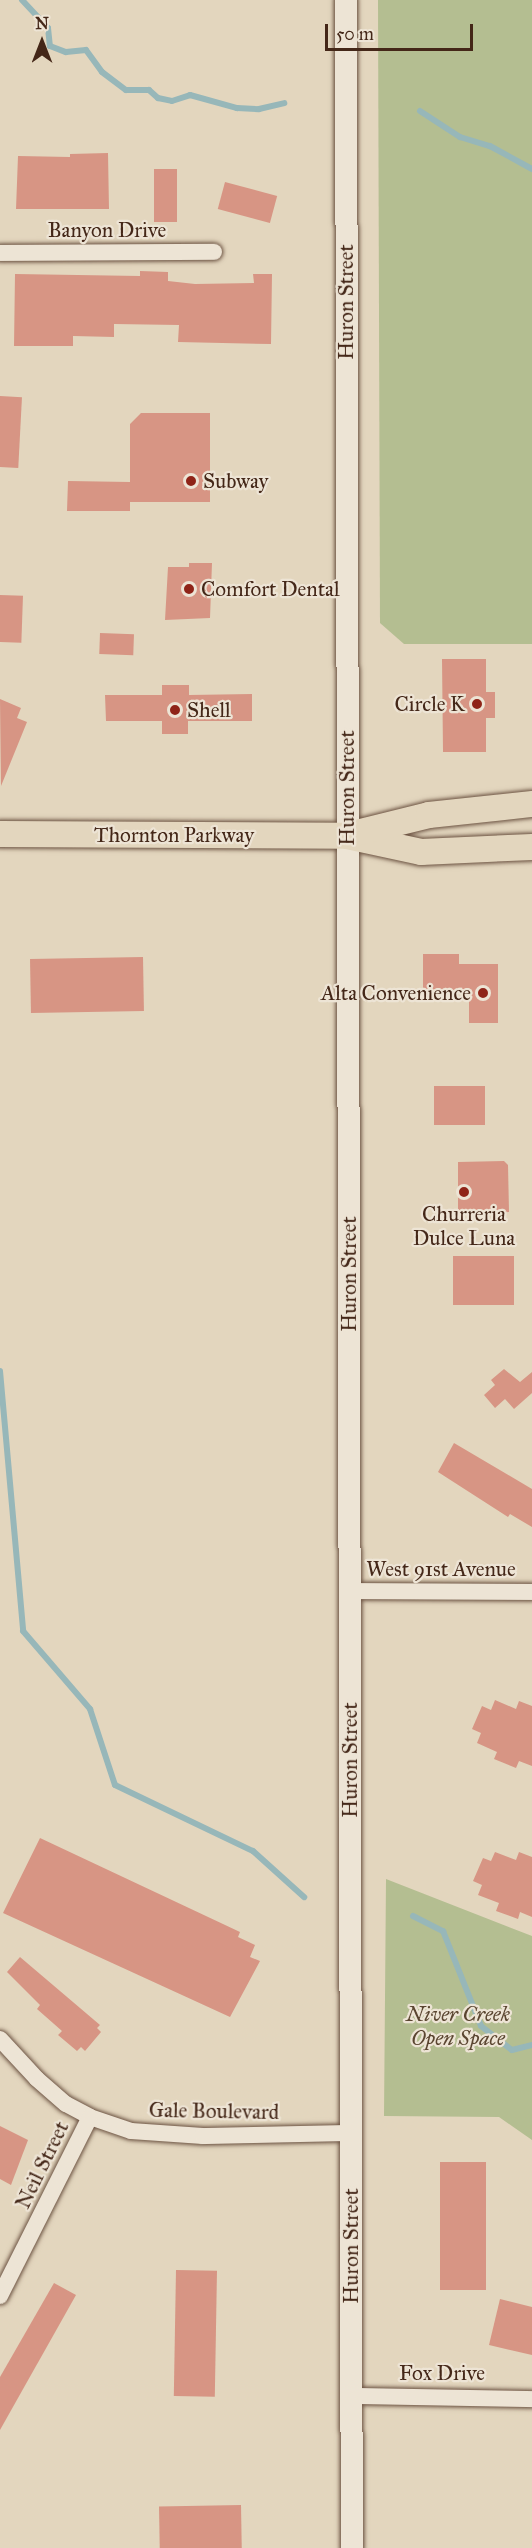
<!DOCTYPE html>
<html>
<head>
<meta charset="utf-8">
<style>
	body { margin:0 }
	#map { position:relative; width:532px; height:2548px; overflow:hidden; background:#e3d6be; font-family:"IM FELL Great Primer",serif }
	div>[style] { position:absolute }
	.green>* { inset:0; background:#b4be91 }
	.stream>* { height:6px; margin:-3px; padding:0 3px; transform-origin:3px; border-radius:3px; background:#97b7b9 }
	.building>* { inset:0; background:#d79584; transform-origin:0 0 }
	.roads { filter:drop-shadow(0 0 2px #6c5342) drop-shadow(0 0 2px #6c5342) }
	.street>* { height:16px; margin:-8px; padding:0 8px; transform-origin:8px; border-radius:8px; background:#ede4d5 }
	.secondary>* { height:22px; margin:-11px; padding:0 11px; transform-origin:11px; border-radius:11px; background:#ede4d5 }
	.primary>* { height:26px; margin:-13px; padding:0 13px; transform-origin:13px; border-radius:13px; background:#e3d6be }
	.dots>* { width:16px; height:16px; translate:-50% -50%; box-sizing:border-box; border:3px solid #ede4d5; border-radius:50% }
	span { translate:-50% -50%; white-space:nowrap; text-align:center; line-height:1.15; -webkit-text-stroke:4.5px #ede4d5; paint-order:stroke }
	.street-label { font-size:21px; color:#442718 }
	.poi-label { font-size:21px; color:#442718 }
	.left { translate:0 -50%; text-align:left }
	.right { translate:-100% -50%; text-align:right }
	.park-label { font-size:21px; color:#5a4530; font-style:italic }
	.north { position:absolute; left:12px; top:12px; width:60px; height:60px; -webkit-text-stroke:4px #ede4d5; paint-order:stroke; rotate:0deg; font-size:16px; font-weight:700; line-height:24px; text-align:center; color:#442718 }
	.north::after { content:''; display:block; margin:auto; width:21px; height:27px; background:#442718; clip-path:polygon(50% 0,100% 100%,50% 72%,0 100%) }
	.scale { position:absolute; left:325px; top:24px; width:148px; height:27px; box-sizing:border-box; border:3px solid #442718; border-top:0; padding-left:8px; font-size:18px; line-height:21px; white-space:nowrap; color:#442718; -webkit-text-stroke:4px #ede4d5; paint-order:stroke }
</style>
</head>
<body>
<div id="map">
	<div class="green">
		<i style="clip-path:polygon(378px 0,532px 0,532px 644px,404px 644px,380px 623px)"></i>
		<i style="clip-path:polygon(386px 1879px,532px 1936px,532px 2140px,499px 2117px,384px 2116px)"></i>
	</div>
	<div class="stream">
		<i style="left:22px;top:0;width:38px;rotate:47deg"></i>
		<i style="left:48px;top:28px;width:18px;rotate:84deg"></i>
		<i style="left:50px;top:46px;width:17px;rotate:21deg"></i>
		<i style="left:66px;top:52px;width:20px;rotate:-6deg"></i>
		<i style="left:86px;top:50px;width:27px;rotate:54deg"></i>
		<i style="left:102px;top:72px;width:30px;rotate:37deg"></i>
		<i style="left:126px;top:90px;width:23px"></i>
		<i style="left:149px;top:90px;width:12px;rotate:42deg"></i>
		<i style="left:158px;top:98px;width:14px;rotate:12deg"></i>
		<i style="left:172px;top:101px;width:19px;rotate:-18deg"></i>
		<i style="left:190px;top:95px;width:49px;rotate:15.5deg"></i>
		<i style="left:237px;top:108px;width:22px;rotate:3deg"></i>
		<i style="left:259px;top:109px;width:26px;rotate:-13deg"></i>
		<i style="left:420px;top:111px;width:48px;rotate:33deg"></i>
		<i style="left:460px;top:137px;width:31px;rotate:17deg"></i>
		<i style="left:490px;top:146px;width:48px;rotate:28.7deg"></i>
		<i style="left:0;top:1371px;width:261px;rotate:84.9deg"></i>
		<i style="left:23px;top:1631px;width:103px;rotate:49.3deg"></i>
		<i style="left:90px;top:1709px;width:80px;rotate:71.8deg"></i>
		<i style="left:115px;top:1785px;width:153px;rotate:25.6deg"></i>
		<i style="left:253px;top:1851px;width:69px;rotate:42deg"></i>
		<i style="left:413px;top:1916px;width:34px;rotate:27deg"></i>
		<i style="left:443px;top:1931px;width:102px;rotate:68.2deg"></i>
		<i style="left:481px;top:2026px;width:39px;rotate:38deg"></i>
		<i style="left:512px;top:2050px;width:21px;rotate:-14deg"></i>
	</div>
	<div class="building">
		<i style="clip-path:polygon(108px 153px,109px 209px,16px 209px,18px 156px,70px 157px,70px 154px)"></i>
		<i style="left:154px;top:169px;width:23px;height:53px"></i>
		<i style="left:225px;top:182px;width:54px;height:28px;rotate:15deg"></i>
		<i style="clip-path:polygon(140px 271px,168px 272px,168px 281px,195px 284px,254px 283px,253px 274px,272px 274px,271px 344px,178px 342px,179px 325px,114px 324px,114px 337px,73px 336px,73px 346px,14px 346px,15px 274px,140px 276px)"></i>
		<i style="left:0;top:396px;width:22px;height:71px;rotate:3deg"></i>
		<i style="clip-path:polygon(141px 413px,210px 413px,210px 502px,130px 502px,130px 511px,67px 511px,68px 481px,130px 482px,130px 424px)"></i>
		<i style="clip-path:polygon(189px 563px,212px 563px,210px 618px,165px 620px,168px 567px,189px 567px)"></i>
		<i style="left:0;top:595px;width:23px;height:47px;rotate:2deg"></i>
		<i style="left:100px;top:633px;width:34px;height:21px;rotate:2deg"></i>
		<i style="clip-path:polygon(442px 659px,486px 659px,486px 692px,495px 692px,495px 718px,486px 718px,486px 752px,443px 752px)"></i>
		<i style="clip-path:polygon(162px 685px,189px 685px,189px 695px,252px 694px,252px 721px,188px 721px,188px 734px,162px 734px,162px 721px,106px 721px,105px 695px,162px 695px)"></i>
		<i style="clip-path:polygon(0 699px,21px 708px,17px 718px,27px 722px,1px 786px)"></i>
		<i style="clip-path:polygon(423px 954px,459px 954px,459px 964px,498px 964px,498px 1023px,469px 1023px,469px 990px,423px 990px)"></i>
		<i style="left:143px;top:957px;width:54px;height:113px;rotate:89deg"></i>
		<i style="left:434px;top:1086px;width:51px;height:39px"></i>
		<i style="clip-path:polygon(504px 1161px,508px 1165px,509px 1212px,458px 1215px,458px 1162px)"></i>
		<i style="left:453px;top:1256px;width:61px;height:49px"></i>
		<i style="clip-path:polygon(504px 1369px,520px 1382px,532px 1372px,532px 1393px,514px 1409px,505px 1399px,495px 1408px,484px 1395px,495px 1385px,491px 1380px)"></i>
		<i style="clip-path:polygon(454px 1443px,532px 1489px,532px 1527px,510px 1514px,508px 1517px,438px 1472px)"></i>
		<i style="clip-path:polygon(495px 1700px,516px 1709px,519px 1701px,532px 1706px,532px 1766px,519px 1761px,516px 1768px,494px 1759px,497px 1752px,477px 1743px,481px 1733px,472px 1729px,482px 1706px,491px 1710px)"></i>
		<i style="clip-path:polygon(40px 1838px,240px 1932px,238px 1937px,255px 1945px,250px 1957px,260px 1961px,230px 2017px,3px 1913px)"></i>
		<i style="clip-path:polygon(495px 1852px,516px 1860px,519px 1852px,532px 1857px,532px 1917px,520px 1912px,518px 1919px,496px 1911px,499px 1903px,478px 1895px,482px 1885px,473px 1881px,483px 1858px,491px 1861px)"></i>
		<i style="clip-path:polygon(20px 1957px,100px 2025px,97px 2028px,101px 2032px,85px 2051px,81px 2047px,77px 2051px,58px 2035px,62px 2031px,37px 2009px,40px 2005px,7px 1972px)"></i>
		<i style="clip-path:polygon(0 2126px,28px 2140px,11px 2185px,0 2179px)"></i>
		<i style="left:486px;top:2162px;width:128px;height:46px;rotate:90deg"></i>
		<i style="left:176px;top:2270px;width:41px;height:126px;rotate:1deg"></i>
		<i style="clip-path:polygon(54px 2283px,76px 2295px,0 2430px,0 2377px)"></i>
		<i style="clip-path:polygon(500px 2299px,532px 2307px,532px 2355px,489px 2345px)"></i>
		<i style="left:241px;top:2505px;width:43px;height:82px;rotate:89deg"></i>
	</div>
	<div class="roads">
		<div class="street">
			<i style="left:0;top:253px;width:214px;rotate:-0.3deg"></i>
			<i style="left:350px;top:1591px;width:182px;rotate:0.3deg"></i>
			<i style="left:0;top:2039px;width:54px;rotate:47.2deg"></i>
			<i style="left:37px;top:2079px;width:38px;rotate:41deg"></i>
			<i style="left:66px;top:2104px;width:27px;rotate:28deg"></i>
			<i style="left:90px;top:2117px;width:43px;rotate:18.9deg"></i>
			<i style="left:131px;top:2131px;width:72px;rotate:4deg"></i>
			<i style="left:203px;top:2136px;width:148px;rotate:-1.2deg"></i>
			<i style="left:0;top:2296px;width:200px;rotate:-63.3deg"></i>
			<i style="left:352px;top:2396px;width:180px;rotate:1deg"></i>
		</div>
		<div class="secondary">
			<i style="left:346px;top:0;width:2548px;rotate:89.87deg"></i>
		</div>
		<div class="primary">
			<i style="left:0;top:834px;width:347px;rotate:0.3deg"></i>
			<i style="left:347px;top:836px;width:76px;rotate:12.2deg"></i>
			<i style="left:421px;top:852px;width:111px;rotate:-2.6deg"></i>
			<i style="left:352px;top:834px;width:79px;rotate:-13.9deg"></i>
			<i style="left:429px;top:815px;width:104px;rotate:-6.1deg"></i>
		</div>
	</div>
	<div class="dots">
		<i style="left:191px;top:481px;background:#8f2418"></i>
		<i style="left:189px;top:589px;background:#8f2418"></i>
		<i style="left:477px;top:704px;background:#8f2418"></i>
		<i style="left:175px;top:710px;background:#8f2418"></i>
		<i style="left:483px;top:993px;background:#8f2418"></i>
		<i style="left:464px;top:1192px;background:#8f2418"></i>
	</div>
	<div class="street-label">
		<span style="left:107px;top:230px">Banyon Drive</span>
		<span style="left:346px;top:302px;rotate:-90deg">Huron Street</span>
		<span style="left:347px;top:788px;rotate:-90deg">Huron Street</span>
		<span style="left:174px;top:835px">Thornton Parkway</span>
		<span style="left:349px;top:1274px;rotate:-90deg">Huron Street</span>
		<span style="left:441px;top:1569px">West 91st Avenue</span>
		<span style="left:350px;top:1760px;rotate:-90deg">Huron Street</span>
		<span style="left:214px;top:2111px;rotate:1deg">Gale Boulevard</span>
		<span style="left:42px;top:2165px;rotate:-64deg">Neil Street</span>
		<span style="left:351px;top:2246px;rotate:-90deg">Huron Street</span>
		<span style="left:442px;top:2373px">Fox Drive</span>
	</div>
	<div class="poi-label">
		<span class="left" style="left:203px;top:481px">Subway</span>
		<span class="left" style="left:201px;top:589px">Comfort Dental</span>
		<span class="right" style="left:465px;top:704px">Circle K</span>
		<span class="left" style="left:187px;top:710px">Shell</span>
		<span class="right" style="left:471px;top:993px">Alta Convenience</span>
		<span style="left:464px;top:1226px">Churreria<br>Dulce Luna</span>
	</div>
	<div class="park-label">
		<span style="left:458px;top:2026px">Niver Creek<br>Open Space</span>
	</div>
	<div class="north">N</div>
	<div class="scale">50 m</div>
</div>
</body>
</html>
